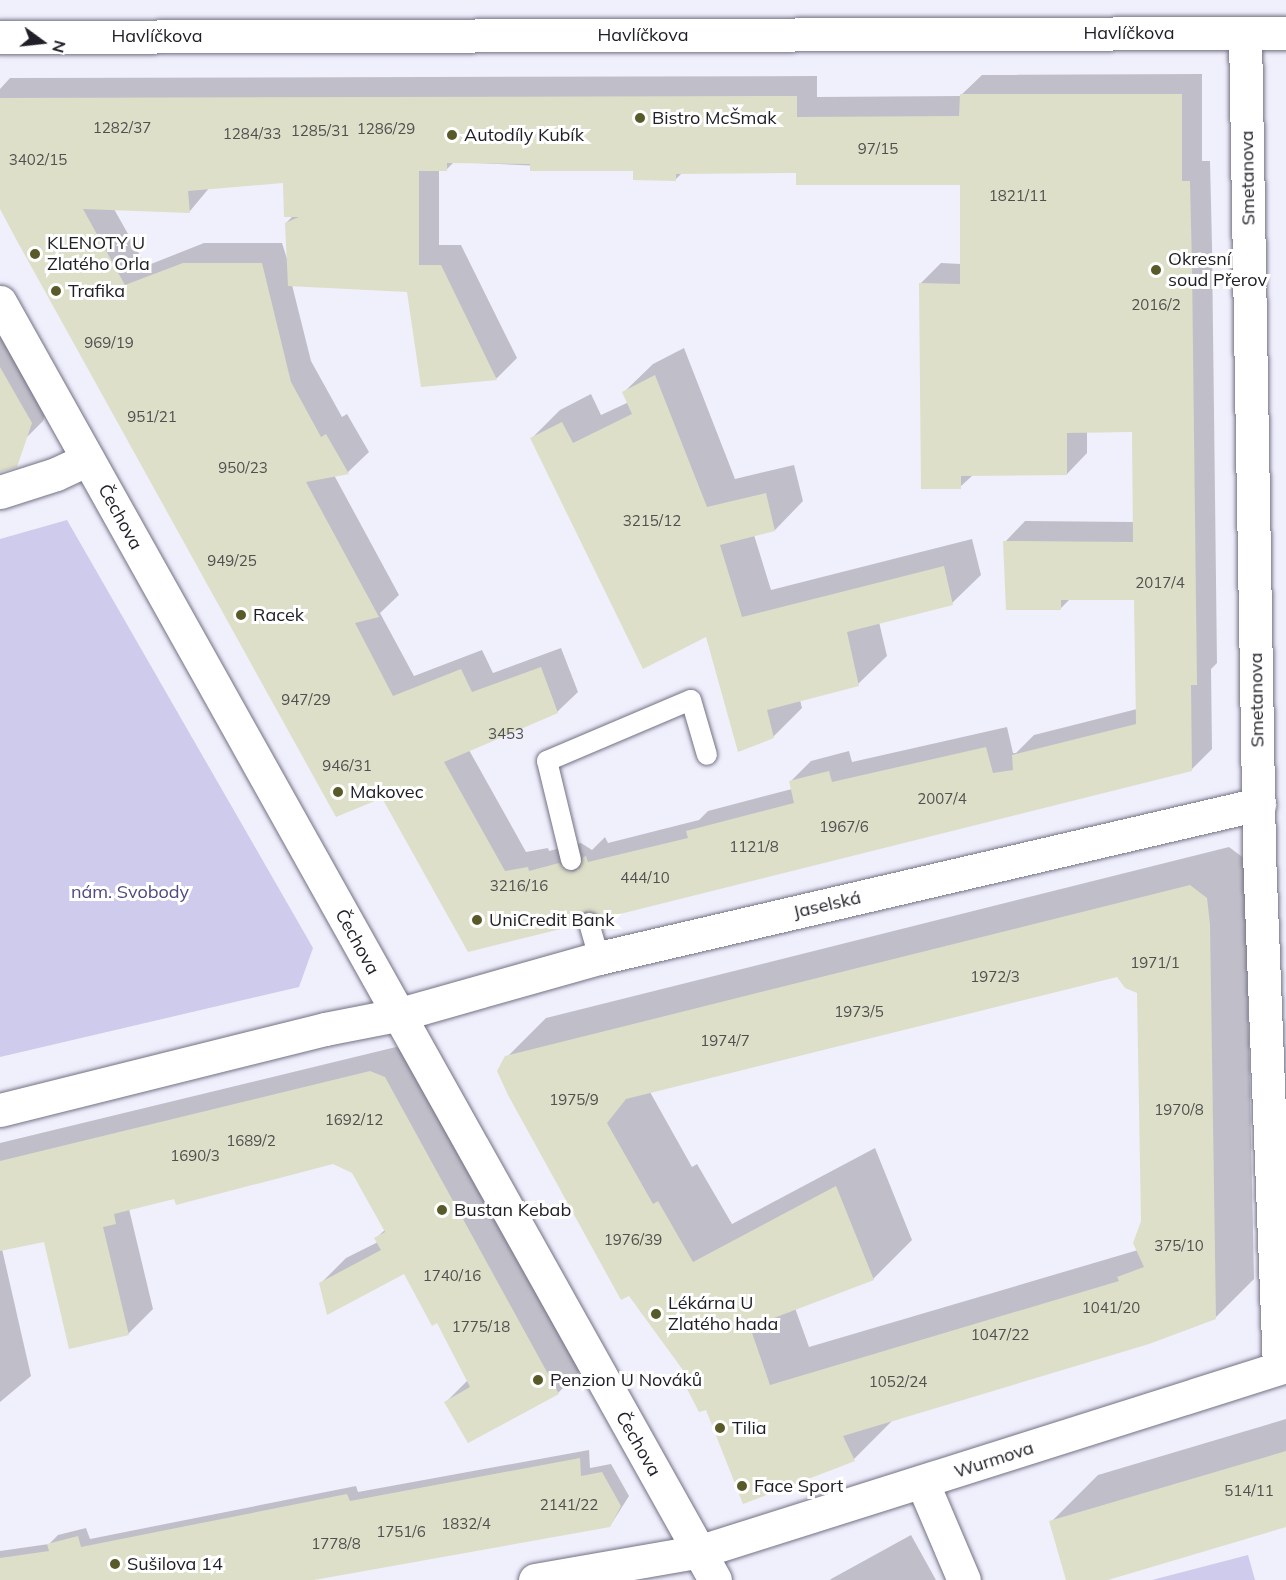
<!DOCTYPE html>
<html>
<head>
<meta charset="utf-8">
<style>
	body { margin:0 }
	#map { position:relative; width:1286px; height:1580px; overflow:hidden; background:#f0effc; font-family:Mulish,sans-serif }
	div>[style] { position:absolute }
	.green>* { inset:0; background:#cecbed }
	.shadow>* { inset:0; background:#0003 }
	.building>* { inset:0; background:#dddfc8 }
	.roads { filter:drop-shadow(0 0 2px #727185) drop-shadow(0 0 2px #727185) }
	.service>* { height:20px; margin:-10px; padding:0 10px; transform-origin:10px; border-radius:10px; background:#fff }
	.minor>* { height:33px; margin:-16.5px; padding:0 16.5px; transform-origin:16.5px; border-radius:16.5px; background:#fff }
	.dots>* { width:16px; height:16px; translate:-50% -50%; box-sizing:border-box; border:3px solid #fff; border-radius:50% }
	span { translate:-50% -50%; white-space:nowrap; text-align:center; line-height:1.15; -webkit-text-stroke:6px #fff; paint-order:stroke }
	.number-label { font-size:15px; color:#505050 }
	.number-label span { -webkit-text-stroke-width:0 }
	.street-label { font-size:18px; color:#212028 }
	.poi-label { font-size:18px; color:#212028 }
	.left { translate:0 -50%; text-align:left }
	.park-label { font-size:18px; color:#514981 }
	.north { position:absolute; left:12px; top:12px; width:60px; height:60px; -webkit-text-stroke:4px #fff; paint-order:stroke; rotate:105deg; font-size:16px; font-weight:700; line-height:24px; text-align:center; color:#212028 }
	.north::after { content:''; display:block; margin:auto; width:21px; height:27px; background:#212028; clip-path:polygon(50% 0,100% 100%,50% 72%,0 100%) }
</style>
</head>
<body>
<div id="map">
	<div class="green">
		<i style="clip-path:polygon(67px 520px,313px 948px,299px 987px,0 1057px,0 539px)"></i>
		<i style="clip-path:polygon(1248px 1555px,1255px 1580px,1152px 1580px)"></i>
	</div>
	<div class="shadow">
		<i style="clip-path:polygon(evenodd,1202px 74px,1202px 161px,1210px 161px,1212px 245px,1217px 663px,1211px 669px,1212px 749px,1191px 770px,589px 911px,577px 924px,383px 796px,0 204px,0 89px,10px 78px,817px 76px,817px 97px,960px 96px,982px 75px,1202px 74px,454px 162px,635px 170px,676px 179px,683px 172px,798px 172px,961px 183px,961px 264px,941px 263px,920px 284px,960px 487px,973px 475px,1067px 474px,1087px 453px,1087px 431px,1133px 430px,1135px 522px,1025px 521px,1005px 542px,1061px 608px,1070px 599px,1136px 599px,1137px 709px,1034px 735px,1016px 753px,1013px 753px,1007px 727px,852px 762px,849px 751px,811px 761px,790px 782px,792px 789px,708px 811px,699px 820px,608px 843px,605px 837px,592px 850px,581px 843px,549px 851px,548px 848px,526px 852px,469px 750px,557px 712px,578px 692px,561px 648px,493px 673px,482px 650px,414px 676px,380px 613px,399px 595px,334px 475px,348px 472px,369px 452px,347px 414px,342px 417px,311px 361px,292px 285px,409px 291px,422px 385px,497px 378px,517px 358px,461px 245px,439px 245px,439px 170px,446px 170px,454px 162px,1202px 74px,284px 181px,294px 215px,286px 223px,288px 262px,282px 243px,204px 243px,146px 266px,114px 209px,190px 211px,210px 187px,284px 181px)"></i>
		<i style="clip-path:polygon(0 317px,49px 405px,43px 421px,25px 439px,0 447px)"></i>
		<i style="clip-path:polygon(684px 348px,735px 479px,794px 465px,803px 501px,775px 530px,754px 535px,771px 590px,972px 539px,981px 575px,952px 603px,879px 622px,887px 656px,858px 684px,800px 700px,802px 708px,773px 737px,707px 635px,531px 439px,560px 410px,591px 394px,601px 415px,629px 402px,624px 392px,653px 364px)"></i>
		<i style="clip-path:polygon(evenodd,1229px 847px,1245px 859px,1254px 1279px,1215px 1318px,892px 1421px,854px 1459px,707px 1408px,507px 1057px,546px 1018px,1229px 847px,1117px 975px,1139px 992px,1142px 1222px,1138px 1250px,809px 1347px,795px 1308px,873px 1279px,912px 1240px,875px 1148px,732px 1224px,697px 1164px,692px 1167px,650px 1092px,1117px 975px)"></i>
		<i style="clip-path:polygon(396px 1047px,409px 1052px,582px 1369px,558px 1393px,446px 1402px,468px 1380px,437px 1321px,405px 1272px,321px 1283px,346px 1258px,378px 1242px,376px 1238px,386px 1229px,353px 1172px,333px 1162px,129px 1209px,153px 1309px,128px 1334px,45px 1240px,2px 1249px,31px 1376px,0 1402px,0 1143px)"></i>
		<i style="clip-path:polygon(1286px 1419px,1286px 1526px,1103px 1580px,1068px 1580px,1051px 1522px,1098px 1475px)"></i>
		<i style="clip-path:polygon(589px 1450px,590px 1468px,611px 1464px,629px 1496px,610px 1526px,307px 1580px,0 1580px,0 1551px,49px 1544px,58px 1535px,86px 1528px,90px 1539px,356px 1486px,358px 1492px)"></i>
		<i style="clip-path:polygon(911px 1535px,936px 1580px,830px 1580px,831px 1579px)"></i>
	</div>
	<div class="building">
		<i style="clip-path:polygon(evenodd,960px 94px,1182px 94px,1182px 181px,1190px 181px,1192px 266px,1197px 685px,1191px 685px,1192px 771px,600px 919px,586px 911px,580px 915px,577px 925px,468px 952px,382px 798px,336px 817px,16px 239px,0 209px,0 98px,797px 96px,797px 117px,959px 116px,960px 94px,447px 163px,530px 164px,530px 171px,633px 171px,633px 180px,676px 181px,676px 174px,796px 173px,796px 185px,960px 185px,960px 284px,919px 283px,921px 489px,961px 489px,961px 476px,1067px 475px,1067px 433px,1132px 432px,1133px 542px,1003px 541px,1006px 610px,1061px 610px,1061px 600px,1134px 600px,1136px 724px,1012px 755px,1013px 770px,993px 773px,986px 747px,832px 782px,829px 771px,789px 781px,794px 803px,686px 831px,688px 838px,588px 862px,586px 856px,583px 857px,580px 868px,573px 872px,559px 863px,529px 871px,528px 867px,505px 871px,444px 762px,558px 713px,541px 667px,472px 692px,461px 669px,393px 696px,355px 623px,379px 617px,306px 482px,349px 474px,326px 434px,321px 437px,291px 382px,262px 263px,183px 263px,125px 285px,83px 209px,190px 213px,188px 191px,283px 183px,284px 217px,299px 217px,285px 223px,288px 286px,407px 292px,421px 387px,497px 380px,441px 265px,419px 265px,419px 171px,447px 171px,447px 163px)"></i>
		<i style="clip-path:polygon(0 367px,32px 423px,17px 467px,0 472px)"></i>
		<i style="clip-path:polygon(655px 375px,707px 507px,766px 493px,775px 531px,720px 545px,742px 617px,944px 566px,953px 605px,847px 632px,859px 686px,767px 710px,774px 738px,738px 752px,706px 637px,643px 669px,530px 438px,562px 422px,573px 443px,632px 414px,622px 392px)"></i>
		<i style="clip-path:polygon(evenodd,1190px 885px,1207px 898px,1210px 924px,1216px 1319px,1149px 1344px,843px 1436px,855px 1461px,743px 1504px,706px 1410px,699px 1412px,683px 1381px,688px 1377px,629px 1296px,621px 1300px,508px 1095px,497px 1071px,505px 1056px,1190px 885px,1117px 977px,1125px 988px,1137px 993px,1141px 1221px,1133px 1243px,1144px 1267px,1117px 1277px,1119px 1281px,770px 1385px,750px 1327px,874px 1280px,836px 1186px,693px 1262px,658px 1201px,653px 1204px,607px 1123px,626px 1099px,1117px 977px)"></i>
		<i style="clip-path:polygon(370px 1071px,385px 1077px,559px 1394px,468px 1443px,444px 1402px,470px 1387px,437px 1323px,432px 1326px,404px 1274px,327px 1315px,319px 1283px,381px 1250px,374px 1238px,385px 1232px,352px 1173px,333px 1164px,176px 1205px,174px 1199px,114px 1214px,116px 1224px,103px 1227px,129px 1335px,69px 1349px,44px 1242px,0 1251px,0 1161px)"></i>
		<i style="clip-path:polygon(1286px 1451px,1286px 1527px,1108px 1580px,1066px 1580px,1049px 1521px)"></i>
		<i style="clip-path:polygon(580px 1458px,581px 1476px,602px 1472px,621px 1506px,610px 1527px,314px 1580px,0 1580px,0 1558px,49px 1551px,47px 1544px,78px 1536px,81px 1547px,347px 1494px,350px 1501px)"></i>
	</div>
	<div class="roads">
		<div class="service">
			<i style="left:571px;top:860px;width:102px;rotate:-103.6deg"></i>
			<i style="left:547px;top:761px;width:156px;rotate:-23deg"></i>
			<i style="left:691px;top:700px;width:57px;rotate:73.8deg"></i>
			<i style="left:589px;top:923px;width:36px;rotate:74deg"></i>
		</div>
		<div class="minor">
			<i style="left:1245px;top:33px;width:821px;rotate:89.02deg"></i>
			<i style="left:1259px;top:854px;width:513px;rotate:87.77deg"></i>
			<i style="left:0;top:37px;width:1286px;rotate:-0.18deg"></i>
			<i style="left:0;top:302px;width:1464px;rotate:60.77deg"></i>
			<i style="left:0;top:492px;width:59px;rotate:-17.8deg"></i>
			<i style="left:56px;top:474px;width:35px;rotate:-25deg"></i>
			<i style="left:0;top:1110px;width:335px;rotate:-14deg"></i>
			<i style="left:325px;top:1029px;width:73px;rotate:-11deg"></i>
			<i style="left:397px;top:1015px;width:210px;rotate:-15.8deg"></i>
			<i style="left:599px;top:958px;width:678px;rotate:-13.13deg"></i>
			<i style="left:923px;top:1484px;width:104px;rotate:66.9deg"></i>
			<i style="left:535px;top:1580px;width:169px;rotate:-9.9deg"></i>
			<i style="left:701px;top:1551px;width:614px;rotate:-17.55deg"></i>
		</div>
	</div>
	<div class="dots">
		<i style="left:640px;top:118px;background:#585b29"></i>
		<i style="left:452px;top:135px;background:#585b29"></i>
		<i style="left:35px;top:254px;background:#585b29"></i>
		<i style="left:1156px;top:270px;background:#585b29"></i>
		<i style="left:56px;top:291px;background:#585b29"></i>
		<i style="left:241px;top:615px;background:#585b29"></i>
		<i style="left:338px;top:792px;background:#585b29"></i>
		<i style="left:477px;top:920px;background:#585b29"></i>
		<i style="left:442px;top:1210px;background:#585b29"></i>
		<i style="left:656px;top:1314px;background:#585b29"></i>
		<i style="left:538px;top:1380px;background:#585b29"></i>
		<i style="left:720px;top:1428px;background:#585b29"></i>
		<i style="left:742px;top:1486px;background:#585b29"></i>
		<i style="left:115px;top:1564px;background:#585b29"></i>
	</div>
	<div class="number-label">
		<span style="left:122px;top:128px">1282/37</span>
		<span style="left:386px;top:129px">1286/29</span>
		<span style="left:320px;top:131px">1285/31</span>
		<span style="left:252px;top:134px">1284/33</span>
		<span style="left:878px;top:149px">97/15</span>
		<span style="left:38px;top:160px">3402/15</span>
		<span style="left:1018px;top:196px">1821/11</span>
		<span style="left:1156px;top:305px">2016/2</span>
		<span style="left:109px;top:343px">969/19</span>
		<span style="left:152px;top:417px">951/21</span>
		<span style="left:243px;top:468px">950/23</span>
		<span style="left:652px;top:521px">3215/12</span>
		<span style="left:232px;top:561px">949/25</span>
		<span style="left:1160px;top:583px">2017/4</span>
		<span style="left:306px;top:700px">947/29</span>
		<span style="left:506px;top:734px">3453</span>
		<span style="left:347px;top:766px">946/31</span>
		<span style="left:942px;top:799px">2007/4</span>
		<span style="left:844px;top:827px">1967/6</span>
		<span style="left:754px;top:847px">1121/8</span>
		<span style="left:645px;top:878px">444/10</span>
		<span style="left:519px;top:886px">3216/16</span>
		<span style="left:1155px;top:963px">1971/1</span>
		<span style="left:995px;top:977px">1972/3</span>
		<span style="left:859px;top:1012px">1973/5</span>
		<span style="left:725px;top:1041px">1974/7</span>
		<span style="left:574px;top:1100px">1975/9</span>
		<span style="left:1179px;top:1110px">1970/8</span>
		<span style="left:354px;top:1120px">1692/12</span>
		<span style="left:251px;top:1141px">1689/2</span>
		<span style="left:195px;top:1156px">1690/3</span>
		<span style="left:633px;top:1240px">1976/39</span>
		<span style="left:1179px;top:1246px">375/10</span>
		<span style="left:452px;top:1276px">1740/16</span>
		<span style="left:1111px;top:1308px">1041/20</span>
		<span style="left:481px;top:1327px">1775/18</span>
		<span style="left:1000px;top:1335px">1047/22</span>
		<span style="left:898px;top:1382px">1052/24</span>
		<span style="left:1249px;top:1491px">514/11</span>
		<span style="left:569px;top:1505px">2141/22</span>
		<span style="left:466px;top:1524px">1832/4</span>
		<span style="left:401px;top:1532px">1751/6</span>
		<span style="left:336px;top:1544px">1778/8</span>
	</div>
	<div class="street-label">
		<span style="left:1129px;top:33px">Havlíčkova</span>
		<span style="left:643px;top:35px">Havlíčkova</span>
		<span style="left:157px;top:36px">Havlíčkova</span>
		<span style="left:1248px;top:178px;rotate:-91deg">Smetanova</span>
		<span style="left:120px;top:517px;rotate:61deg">Čechova</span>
		<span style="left:1257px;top:700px;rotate:-91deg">Smetanova</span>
		<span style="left:827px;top:905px;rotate:-13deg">Jaselská</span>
		<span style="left:357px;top:942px;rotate:61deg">Čechova</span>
		<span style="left:638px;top:1444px;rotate:60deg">Čechova</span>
		<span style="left:994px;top:1460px;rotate:-18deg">Wurmova</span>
	</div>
	<div class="poi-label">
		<span class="left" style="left:652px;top:118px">Bistro McŠmak</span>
		<span class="left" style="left:464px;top:135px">Autodíly Kubík</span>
		<span class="left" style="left:47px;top:254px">KLENOTY U<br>Zlatého Orla</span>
		<span class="left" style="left:1168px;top:270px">Okresní<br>soud Přerov</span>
		<span class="left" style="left:68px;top:291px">Trafika</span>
		<span class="left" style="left:253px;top:615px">Racek</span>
		<span class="left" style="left:350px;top:792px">Makovec</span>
		<span class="left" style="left:489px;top:920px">UniCredit Bank</span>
		<span class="left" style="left:454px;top:1210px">Bustan Kebab</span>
		<span class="left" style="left:668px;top:1314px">Lékárna U<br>Zlatého hada</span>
		<span class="left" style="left:550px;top:1380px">Penzion U Nováků</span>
		<span class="left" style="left:732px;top:1428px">Tilia</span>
		<span class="left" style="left:754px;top:1486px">Face Sport</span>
		<span class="left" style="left:127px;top:1564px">Sušilova 14</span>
	</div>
	<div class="park-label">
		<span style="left:130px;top:892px">nám. Svobody</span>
	</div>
	<div class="north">N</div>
</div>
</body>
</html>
